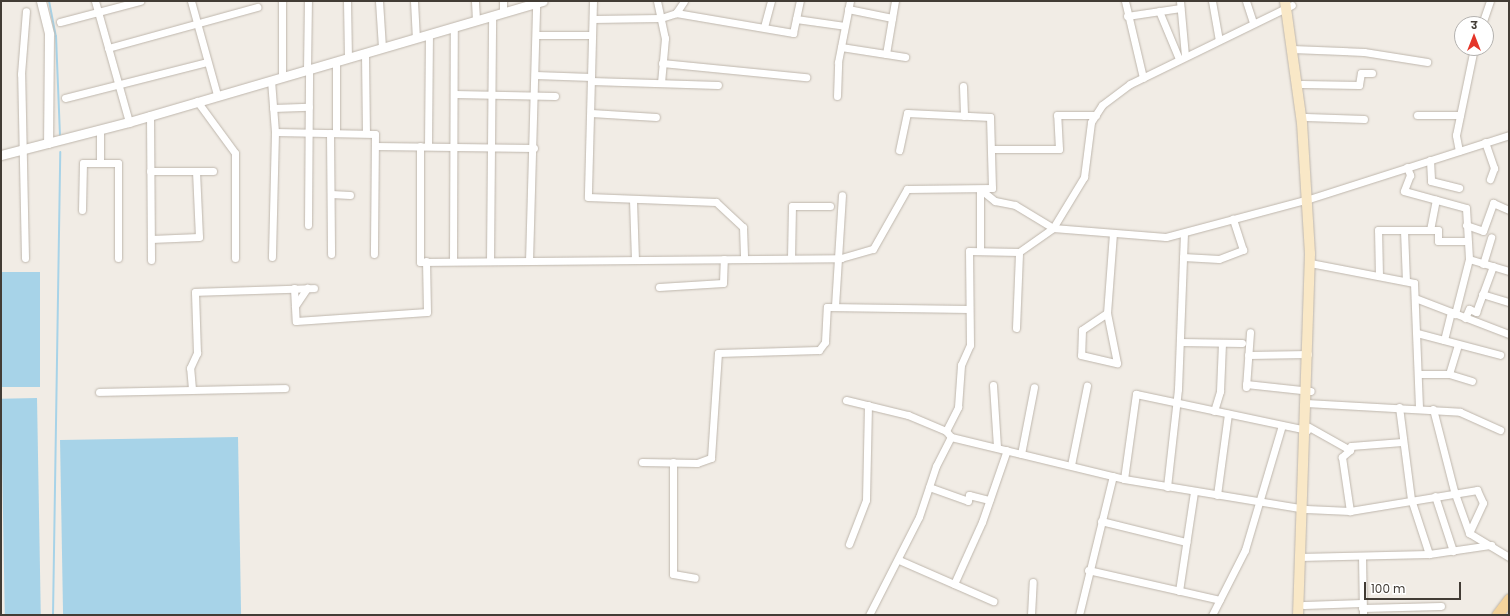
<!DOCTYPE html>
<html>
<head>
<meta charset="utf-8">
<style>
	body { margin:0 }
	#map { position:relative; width:1510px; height:616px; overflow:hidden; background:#f1ece5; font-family:Poppins,"Noto Sans Devanagari",sans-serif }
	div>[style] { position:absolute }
	.water>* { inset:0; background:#a7d3e8; transform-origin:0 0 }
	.stream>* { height:2px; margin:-1px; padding:0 1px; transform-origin:1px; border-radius:1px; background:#a7d3e8 }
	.roads { filter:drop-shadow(0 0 1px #beb6ac) drop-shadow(0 0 1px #beb6ac) }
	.minor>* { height:7px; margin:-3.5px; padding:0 3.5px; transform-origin:3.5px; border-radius:3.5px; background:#fff }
	.tertiary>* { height:9px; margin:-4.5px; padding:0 4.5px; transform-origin:4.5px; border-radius:4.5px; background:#fff }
	.secondary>* { height:10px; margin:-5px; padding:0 5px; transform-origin:5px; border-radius:5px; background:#f9e8c7 }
	.primary>* { height:11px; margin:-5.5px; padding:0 5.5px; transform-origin:5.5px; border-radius:5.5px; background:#f4d39b }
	span { translate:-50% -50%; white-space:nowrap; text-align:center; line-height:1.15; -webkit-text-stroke:3.5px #fff; paint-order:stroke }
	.frame { position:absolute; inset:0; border:2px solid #423c35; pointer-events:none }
	.north { position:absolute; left:1454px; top:16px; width:40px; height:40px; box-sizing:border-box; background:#fff; border:1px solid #b3b1ae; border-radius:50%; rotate:0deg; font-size:11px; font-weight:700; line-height:16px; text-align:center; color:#423c35 }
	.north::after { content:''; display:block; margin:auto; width:14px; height:18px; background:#e43529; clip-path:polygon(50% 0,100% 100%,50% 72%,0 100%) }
	.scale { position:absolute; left:1364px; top:582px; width:97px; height:18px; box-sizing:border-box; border:2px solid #423c35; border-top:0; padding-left:5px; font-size:12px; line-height:14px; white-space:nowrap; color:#423c35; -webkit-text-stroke:3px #fff; paint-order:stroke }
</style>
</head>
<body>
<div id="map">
	<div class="water">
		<i style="left:1px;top:272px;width:39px;height:115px"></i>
		<i style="left:37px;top:398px;width:217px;height:36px;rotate:89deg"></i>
		<i style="left:238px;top:437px;width:178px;height:178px;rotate:89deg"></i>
	</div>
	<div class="stream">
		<i style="left:49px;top:1px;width:36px;rotate:79deg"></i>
		<i style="left:56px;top:36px;width:99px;rotate:87.7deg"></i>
		<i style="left:53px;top:615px;width:463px;rotate:-89.1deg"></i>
	</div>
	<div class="roads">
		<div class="minor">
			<i style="left:95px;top:1px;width:126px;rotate:74.3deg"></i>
			<i style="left:191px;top:1px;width:98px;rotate:74.5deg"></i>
			<i style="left:347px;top:1px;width:57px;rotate:89deg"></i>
			<i style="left:379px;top:1px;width:47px;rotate:86.3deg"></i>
			<i style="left:414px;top:1px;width:37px;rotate:87deg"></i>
			<i style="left:475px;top:1px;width:20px;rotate:87deg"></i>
			<i style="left:503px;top:1px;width:11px;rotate:90deg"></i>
			<i style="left:593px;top:1px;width:196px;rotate:91.5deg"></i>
			<i style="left:588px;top:197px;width:128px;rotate:2.2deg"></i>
			<i style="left:716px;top:202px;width:37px;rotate:43deg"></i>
			<i style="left:743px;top:227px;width:31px;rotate:88deg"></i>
			<i style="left:657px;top:1px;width:38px;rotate:78deg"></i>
			<i style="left:665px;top:38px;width:45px;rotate:95.1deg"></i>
			<i style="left:1125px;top:1px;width:79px;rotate:76.8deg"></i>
			<i style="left:1180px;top:1px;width:55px;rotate:84.8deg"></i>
			<i style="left:1212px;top:1px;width:39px;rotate:80deg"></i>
			<i style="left:1246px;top:1px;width:22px;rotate:72deg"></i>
			<i style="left:848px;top:9px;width:45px;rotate:11.6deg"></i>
			<i style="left:1159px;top:11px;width:52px;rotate:67.4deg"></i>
			<i style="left:676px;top:13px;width:14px;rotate:-56deg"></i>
			<i style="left:1127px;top:16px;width:54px;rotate:-8.6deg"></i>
			<i style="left:593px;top:19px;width:68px;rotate:-0.8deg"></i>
			<i style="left:661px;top:18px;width:16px;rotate:-18deg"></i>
			<i style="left:676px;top:13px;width:119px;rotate:9.7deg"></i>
			<i style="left:793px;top:33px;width:33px;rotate:-78deg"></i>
			<i style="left:796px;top:19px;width:49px;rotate:8.1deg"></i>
			<i style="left:60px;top:22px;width:83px;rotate:-14.7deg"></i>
			<i style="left:1482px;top:24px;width:24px;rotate:-71deg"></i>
			<i style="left:764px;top:27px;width:27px;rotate:-75deg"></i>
			<i style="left:536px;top:35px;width:56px"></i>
			<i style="left:841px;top:47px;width:65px;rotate:8.9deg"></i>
			<i style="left:108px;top:48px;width:155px;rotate:-15.4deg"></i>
			<i style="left:1292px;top:49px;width:72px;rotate:2.4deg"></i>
			<i style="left:1364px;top:52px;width:64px;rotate:9deg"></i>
			<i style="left:365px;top:54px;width:78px;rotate:89.3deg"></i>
			<i style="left:886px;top:54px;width:54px;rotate:-80.4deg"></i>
			<i style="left:662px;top:63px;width:145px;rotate:5.6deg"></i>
			<i style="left:307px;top:70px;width:69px;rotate:-89.2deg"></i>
			<i style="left:535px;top:75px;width:56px;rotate:2deg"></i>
			<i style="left:282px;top:77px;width:76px;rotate:-90deg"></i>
			<i style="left:271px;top:80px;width:52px;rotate:85.6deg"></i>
			<i style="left:275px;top:132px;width:125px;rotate:91.4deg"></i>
			<i style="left:591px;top:81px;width:127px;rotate:1.8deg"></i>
			<i style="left:1302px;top:84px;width:57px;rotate:1deg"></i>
			<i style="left:1359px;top:85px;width:12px;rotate:-81deg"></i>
			<i style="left:1361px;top:73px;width:11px"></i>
			<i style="left:963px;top:86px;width:30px;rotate:88deg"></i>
			<i style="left:454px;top:94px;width:101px;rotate:1.1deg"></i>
			<i style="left:837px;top:96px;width:34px;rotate:-88deg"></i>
			<i style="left:838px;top:62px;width:62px;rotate:-78.9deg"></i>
			<i style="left:65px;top:98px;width:146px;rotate:-14.2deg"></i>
			<i style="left:197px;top:101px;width:64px;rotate:53.8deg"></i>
			<i style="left:235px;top:153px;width:105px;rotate:90deg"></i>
			<i style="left:273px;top:108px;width:36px;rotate:-2deg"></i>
			<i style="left:591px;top:113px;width:65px;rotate:3.5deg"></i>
			<i style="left:150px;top:115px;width:145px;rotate:89.6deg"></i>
			<i style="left:1417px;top:115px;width:43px"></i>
			<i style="left:1306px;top:117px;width:58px;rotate:2deg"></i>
			<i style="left:100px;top:129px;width:34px;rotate:90deg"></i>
			<i style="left:275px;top:132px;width:100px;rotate:1.1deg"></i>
			<i style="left:375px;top:134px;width:120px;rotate:90.5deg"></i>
			<i style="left:330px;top:133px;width:121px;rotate:89.5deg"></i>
			<i style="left:336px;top:133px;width:71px;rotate:-90deg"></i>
			<i style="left:1485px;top:142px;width:28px;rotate:71deg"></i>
			<i style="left:1494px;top:168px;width:12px;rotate:110deg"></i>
			<i style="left:375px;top:146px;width:159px;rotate:0.7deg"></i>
			<i style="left:420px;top:146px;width:116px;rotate:90deg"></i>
			<i style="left:420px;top:262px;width:421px;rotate:-0.5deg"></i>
			<i style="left:841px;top:258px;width:33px;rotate:-16deg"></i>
			<i style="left:873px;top:249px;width:69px;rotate:-60.5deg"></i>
			<i style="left:907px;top:189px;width:85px;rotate:-0.7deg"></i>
			<i style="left:992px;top:188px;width:71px;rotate:-91.6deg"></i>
			<i style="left:990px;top:117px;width:83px;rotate:-177.2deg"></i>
			<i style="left:907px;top:113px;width:38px;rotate:102deg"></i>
			<i style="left:428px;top:146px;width:111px;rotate:-89.5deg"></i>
			<i style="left:991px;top:149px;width:68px"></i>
			<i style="left:1059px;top:149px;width:34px;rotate:-93deg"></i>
			<i style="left:1057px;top:115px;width:39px"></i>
			<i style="left:1459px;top:151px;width:16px;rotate:-101deg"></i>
			<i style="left:1456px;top:135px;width:89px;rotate:-78.3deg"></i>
			<i style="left:1430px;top:160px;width:21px;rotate:87deg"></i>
			<i style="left:1431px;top:181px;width:29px;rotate:14deg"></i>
			<i style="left:1407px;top:167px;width:9px;rotate:69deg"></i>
			<i style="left:1410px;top:175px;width:17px;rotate:111deg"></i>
			<i style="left:1404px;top:191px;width:64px;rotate:15.3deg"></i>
			<i style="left:1466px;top:208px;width:51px;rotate:86.6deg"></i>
			<i style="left:1469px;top:259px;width:57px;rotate:104.3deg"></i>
			<i style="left:150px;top:171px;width:63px"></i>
			<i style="left:980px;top:189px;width:19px;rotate:39deg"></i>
			<i style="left:995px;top:201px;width:20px;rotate:11deg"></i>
			<i style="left:1015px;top:205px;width:44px;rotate:31.2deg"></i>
			<i style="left:1053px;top:228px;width:113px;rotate:4.6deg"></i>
			<i style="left:1166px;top:237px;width:148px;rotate:-14.9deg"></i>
			<i style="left:1309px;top:199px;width:210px;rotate:-17.7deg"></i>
			<i style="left:980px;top:189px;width:62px;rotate:90deg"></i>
			<i style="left:331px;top:194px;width:19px;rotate:3deg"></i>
			<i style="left:633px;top:200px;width:59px;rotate:88.1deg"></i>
			<i style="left:82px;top:210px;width:47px;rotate:-88.8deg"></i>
			<i style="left:83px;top:163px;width:35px"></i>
			<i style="left:118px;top:163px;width:95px;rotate:90deg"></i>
			<i style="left:308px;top:225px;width:156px;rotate:-89.6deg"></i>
			<i style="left:1466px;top:225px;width:18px;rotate:19deg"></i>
			<i style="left:1483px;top:231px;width:30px;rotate:-70deg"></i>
			<i style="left:1493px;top:203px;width:17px;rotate:24deg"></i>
			<i style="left:1404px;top:230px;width:51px;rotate:87.8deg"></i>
			<i style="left:1430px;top:230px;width:31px;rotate:-79deg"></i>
			<i style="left:151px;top:239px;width:48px;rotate:-2.4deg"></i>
			<i style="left:199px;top:237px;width:66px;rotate:-92.6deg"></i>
			<i style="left:1183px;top:257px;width:36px;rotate:3deg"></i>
			<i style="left:1219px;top:259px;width:26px;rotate:-21deg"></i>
			<i style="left:1243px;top:250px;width:33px;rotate:-108deg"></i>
			<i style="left:25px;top:258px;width:184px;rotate:-91.2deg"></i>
			<i style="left:21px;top:74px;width:63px;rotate:-85.5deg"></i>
			<i style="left:791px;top:258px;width:52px;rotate:-88.9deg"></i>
			<i style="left:792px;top:206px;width:38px"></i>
			<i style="left:1469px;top:259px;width:42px;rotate:16.7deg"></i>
			<i style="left:453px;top:261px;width:233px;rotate:-89.8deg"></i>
			<i style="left:490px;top:261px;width:245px;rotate:-89.5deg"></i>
			<i style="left:529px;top:261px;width:258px;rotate:-88.4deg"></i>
			<i style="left:1310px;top:263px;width:106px;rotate:10.9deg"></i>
			<i style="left:1414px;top:283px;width:125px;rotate:87.7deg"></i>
			<i style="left:1483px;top:264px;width:28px;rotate:-73deg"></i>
			<i style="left:1379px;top:276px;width:46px;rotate:-91.2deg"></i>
			<i style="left:1378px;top:230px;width:60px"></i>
			<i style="left:1438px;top:230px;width:11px;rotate:90deg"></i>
			<i style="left:1438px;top:241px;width:29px"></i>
			<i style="left:659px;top:287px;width:64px;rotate:-3.6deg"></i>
			<i style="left:723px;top:283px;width:24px;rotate:-88deg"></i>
			<i style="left:294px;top:288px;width:33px;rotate:87deg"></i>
			<i style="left:296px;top:321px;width:131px;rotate:-3.9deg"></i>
			<i style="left:427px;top:312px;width:51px;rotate:-91.1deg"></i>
			<i style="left:1482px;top:294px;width:28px;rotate:17deg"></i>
			<i style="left:1415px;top:298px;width:101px;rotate:21deg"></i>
			<i style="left:295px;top:306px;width:22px;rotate:-56deg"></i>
			<i style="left:835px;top:306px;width:111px;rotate:-86.4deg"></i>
			<i style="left:1107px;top:313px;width:30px;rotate:146deg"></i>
			<i style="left:1082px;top:330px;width:25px;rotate:92deg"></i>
			<i style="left:1081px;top:355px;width:37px;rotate:13deg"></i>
			<i style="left:1117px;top:363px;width:51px;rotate:-101.3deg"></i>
			<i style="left:1107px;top:313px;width:80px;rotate:-85.7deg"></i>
			<i style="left:1465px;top:318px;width:10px;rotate:-66deg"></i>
			<i style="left:1469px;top:309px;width:8px;rotate:23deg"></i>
			<i style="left:1476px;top:312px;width:49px;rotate:-69.7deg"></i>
			<i style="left:1016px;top:328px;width:76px;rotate:-87.7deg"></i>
			<i style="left:1417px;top:333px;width:86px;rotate:14.8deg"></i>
			<i style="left:1444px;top:340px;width:29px;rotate:-76deg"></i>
			<i style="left:1180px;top:342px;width:62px;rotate:0.9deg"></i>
			<i style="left:1248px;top:355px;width:60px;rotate:-1deg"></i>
			<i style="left:1418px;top:374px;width:31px"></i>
			<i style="left:1449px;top:374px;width:24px;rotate:17deg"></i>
			<i style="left:1449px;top:374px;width:31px;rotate:-73deg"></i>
			<i style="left:1246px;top:384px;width:65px;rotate:6.1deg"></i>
			<i style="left:993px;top:385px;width:62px;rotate:86.3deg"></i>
			<i style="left:1246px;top:387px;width:55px;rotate:-85.8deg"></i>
			<i style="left:192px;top:389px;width:21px;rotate:-95deg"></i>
			<i style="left:190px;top:368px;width:17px;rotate:-65deg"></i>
			<i style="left:197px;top:353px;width:61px;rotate:-91.9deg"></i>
			<i style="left:195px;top:292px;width:119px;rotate:-1.9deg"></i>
			<i style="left:99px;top:392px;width:186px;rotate:-1.2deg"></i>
			<i style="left:846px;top:400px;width:64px;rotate:13.6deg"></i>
			<i style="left:908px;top:415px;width:41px;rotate:22.8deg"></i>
			<i style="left:1306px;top:403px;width:154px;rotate:3.3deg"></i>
			<i style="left:1460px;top:412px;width:44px;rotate:24.2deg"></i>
			<i style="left:1399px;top:407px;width:93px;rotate:82.6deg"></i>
			<i style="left:1411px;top:499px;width:58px;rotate:71.9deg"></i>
			<i style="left:1433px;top:409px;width:85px;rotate:75.6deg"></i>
			<i style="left:1454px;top:491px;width:45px;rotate:70.3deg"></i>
			<i style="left:1469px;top:533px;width:47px;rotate:31deg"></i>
			<i style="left:1214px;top:411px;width:21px;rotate:-73deg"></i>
			<i style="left:1220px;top:391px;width:48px;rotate:-87.6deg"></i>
			<i style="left:1309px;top:427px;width:47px;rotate:29.3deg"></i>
			<i style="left:1350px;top:450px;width:4px;rotate:-76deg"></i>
			<i style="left:1351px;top:446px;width:51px;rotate:-4.5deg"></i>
			<i style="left:951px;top:437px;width:178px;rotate:13.6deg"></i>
			<i style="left:1124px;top:479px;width:184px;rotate:9.4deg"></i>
			<i style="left:1306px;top:509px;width:44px;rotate:2.6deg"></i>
			<i style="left:1350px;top:511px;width:129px;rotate:-9.4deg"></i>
			<i style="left:1477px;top:490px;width:14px;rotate:65deg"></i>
			<i style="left:1483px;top:503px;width:33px;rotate:115deg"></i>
			<i style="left:1350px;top:450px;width:11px;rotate:139deg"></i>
			<i style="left:1342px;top:457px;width:55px;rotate:81.6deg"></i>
			<i style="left:1021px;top:454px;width:68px;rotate:-79deg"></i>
			<i style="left:642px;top:462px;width:55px;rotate:1deg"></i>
			<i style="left:697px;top:463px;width:15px;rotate:-20deg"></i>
			<i style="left:711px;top:458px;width:105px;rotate:-86.2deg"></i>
			<i style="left:718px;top:353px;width:101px;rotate:-1.7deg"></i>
			<i style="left:819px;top:350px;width:10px;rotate:-53deg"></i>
			<i style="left:825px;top:342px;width:35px;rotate:-87deg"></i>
			<i style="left:827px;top:307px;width:142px;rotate:0.8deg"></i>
			<i style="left:673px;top:462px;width:112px;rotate:90deg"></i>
			<i style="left:673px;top:574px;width:22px;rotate:10deg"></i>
			<i style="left:1071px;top:465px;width:81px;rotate:-78.6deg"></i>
			<i style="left:1124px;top:479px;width:86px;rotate:-82deg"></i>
			<i style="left:1136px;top:394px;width:175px;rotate:11.9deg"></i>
			<i style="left:929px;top:487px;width:41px;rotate:19.7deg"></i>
			<i style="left:968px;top:501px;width:6px;rotate:-81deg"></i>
			<i style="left:969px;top:495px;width:21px;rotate:14deg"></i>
			<i style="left:1167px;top:487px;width:99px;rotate:-83.6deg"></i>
			<i style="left:1178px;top:389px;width:156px;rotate:-87.8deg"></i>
			<i style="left:1217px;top:495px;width:82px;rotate:-82.3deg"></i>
			<i style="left:1435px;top:496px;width:58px;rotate:71.9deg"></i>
			<i style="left:1101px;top:521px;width:88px;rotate:13.9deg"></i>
			<i style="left:849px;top:544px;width:47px;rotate:-68.9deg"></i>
			<i style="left:866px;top:500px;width:95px;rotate:-88.8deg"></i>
			<i style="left:1362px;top:556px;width:59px;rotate:89deg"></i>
			<i style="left:1299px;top:557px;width:130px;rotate:-1.3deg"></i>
			<i style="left:1429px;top:554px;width:63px;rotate:-8.3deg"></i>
			<i style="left:899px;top:560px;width:103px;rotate:23.6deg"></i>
			<i style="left:1088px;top:570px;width:135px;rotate:12.8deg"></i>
			<i style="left:954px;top:584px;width:68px;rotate:-65.7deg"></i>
			<i style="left:982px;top:522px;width:76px;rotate:-70.9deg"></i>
			<i style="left:1179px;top:591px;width:100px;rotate:-81.4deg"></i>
			<i style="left:1304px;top:605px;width:58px;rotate:-2deg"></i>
			<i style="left:1362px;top:608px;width:79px;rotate:-1.5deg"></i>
			<i style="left:869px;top:615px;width:110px;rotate:-63deg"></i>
			<i style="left:919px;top:517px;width:54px;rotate:-71.6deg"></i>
			<i style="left:936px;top:466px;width:33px;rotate:-63deg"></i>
			<i style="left:951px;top:437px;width:8px;rotate:-130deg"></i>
			<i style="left:946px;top:431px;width:27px;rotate:-63deg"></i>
			<i style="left:958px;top:407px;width:42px;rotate:-85.9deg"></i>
			<i style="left:961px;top:365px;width:22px;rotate:-66deg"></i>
			<i style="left:970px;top:345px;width:94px;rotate:-90.6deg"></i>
			<i style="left:969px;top:251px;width:50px;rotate:1.1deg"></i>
			<i style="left:1019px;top:252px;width:42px;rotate:-35.2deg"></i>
			<i style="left:1053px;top:228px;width:60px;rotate:-58.7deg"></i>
			<i style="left:1084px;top:177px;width:55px;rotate:-82.7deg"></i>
			<i style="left:1091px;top:122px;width:20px;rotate:-57deg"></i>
			<i style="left:1102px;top:105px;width:35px;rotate:-37deg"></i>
			<i style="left:1130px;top:84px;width:180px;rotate:-26deg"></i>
			<i style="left:1031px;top:615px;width:33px;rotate:-87deg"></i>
			<i style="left:1079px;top:615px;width:143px;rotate:-76.3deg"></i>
			<i style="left:1212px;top:615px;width:73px;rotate:-63.1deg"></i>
			<i style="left:1245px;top:550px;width:130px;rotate:-73.5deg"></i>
		</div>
		<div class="tertiary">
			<i style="left:41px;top:1px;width:34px;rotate:76deg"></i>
			<i style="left:49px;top:34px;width:109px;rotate:90.5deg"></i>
			<i style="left:1px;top:155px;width:132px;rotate:-14.5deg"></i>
			<i style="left:129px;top:122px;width:431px;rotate:-16.3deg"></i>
		</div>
		<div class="secondary">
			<i style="left:1285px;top:1px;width:123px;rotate:82.1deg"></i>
			<i style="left:1302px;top:123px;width:131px;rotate:86.5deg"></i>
			<i style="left:1310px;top:254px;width:361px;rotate:91.9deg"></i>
		</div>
		<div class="primary">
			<i style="left:1497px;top:615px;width:20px;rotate:-53deg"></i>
		</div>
	</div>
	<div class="frame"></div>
	<div class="north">उ</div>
	<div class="scale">100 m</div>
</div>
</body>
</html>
